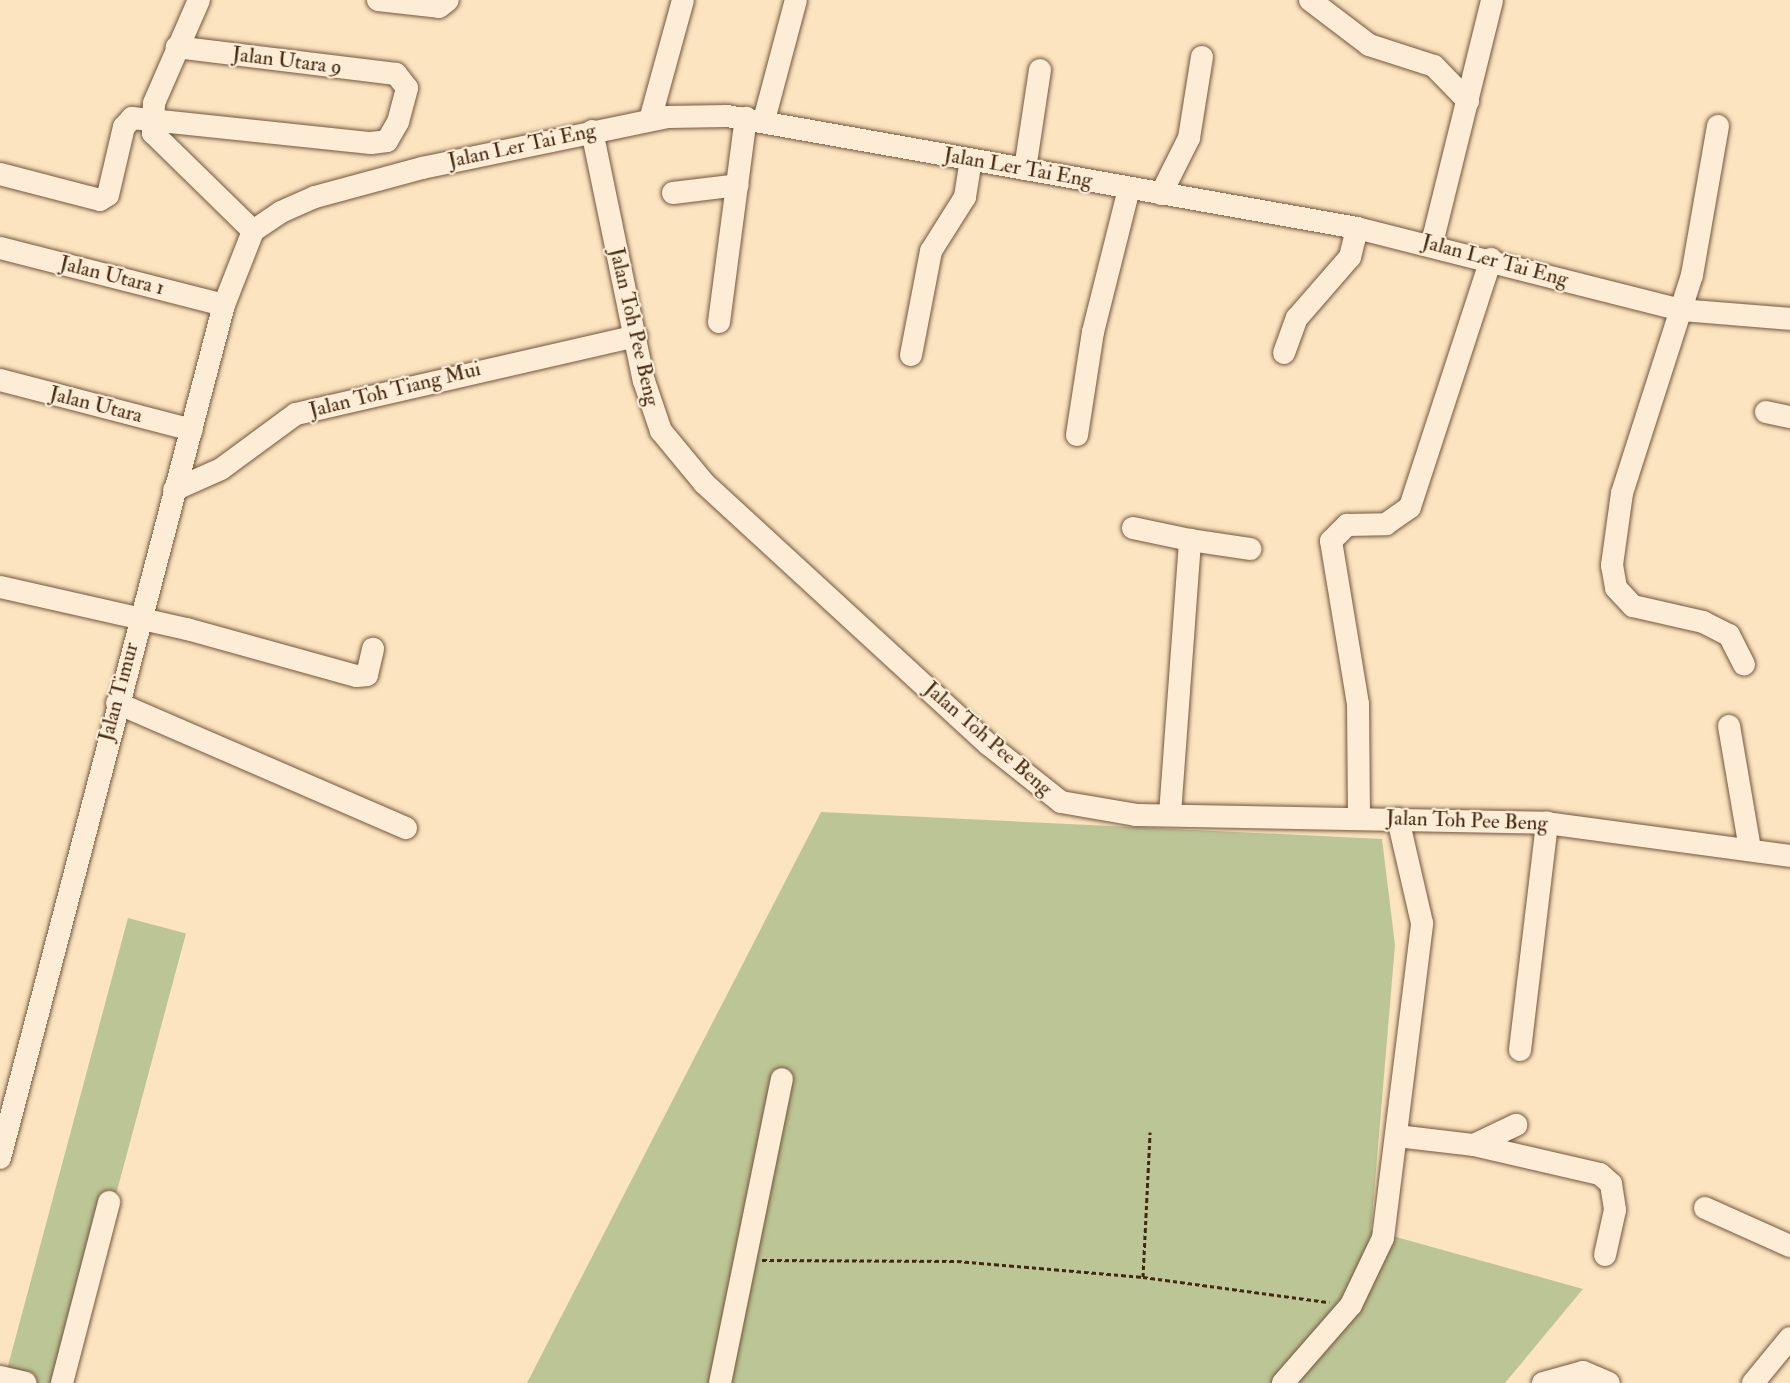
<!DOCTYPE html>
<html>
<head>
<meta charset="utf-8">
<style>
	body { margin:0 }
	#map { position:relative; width:1790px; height:1383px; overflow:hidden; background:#fce4c0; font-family:"IM FELL Double Pica",serif }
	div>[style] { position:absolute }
	.green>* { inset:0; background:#bcc595; transform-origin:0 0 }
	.path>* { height:3px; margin-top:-1.5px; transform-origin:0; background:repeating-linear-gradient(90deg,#452710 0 4.5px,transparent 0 7.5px) }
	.roads { filter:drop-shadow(0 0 2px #73563c) drop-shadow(0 0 2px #73563c) }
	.minor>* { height:22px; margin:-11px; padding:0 11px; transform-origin:11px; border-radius:11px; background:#fdedd6 }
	span { translate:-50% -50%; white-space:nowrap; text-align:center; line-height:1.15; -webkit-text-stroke:4.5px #fdedd6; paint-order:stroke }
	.street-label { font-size:21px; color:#452710 }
</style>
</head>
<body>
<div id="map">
	<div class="green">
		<i style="clip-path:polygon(821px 812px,1382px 839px,1395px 945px,1371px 1230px,1583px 1289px,1505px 1383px,527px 1383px)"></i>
		<i style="left:128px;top:918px;width:60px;height:482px;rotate:15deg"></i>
	</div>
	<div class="path">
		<i style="left:762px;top:1260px;width:195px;rotate:0.3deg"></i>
		<i style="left:957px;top:1261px;width:187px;rotate:4.9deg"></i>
		<i style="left:1143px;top:1277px;width:188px;rotate:7.7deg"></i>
		<i style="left:1143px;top:1277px;width:145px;rotate:-87.2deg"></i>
	</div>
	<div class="roads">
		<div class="minor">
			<i style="left:199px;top:0;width:112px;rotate:113.6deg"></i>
			<i style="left:154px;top:103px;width:30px;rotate:92deg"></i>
			<i style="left:153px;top:133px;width:140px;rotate:44.4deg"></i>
			<i style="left:378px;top:0;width:61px;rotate:6.5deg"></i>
			<i style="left:439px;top:7px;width:11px;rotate:-38deg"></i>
			<i style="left:1310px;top:0;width:74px;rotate:37.3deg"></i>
			<i style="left:1369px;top:45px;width:68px;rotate:17.9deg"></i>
			<i style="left:1434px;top:66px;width:49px;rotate:45.8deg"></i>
			<i style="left:650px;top:120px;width:124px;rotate:-74.6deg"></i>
			<i style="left:764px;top:120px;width:124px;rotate:-75.1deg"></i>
			<i style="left:1718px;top:126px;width:151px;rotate:99.9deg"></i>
			<i style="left:1692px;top:275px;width:229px;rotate:107.8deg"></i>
			<i style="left:1622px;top:493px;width:73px;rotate:97.9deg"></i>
			<i style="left:1612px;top:565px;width:23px;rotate:80deg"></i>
			<i style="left:1616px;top:588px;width:25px;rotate:47deg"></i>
			<i style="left:1633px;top:606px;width:72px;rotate:12.9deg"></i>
			<i style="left:1703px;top:622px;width:29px;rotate:27deg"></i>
			<i style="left:1729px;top:635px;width:33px;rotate:63deg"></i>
			<i style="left:592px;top:131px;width:255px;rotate:78.3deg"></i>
			<i style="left:644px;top:381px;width:53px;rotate:71.2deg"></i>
			<i style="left:661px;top:431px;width:67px;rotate:50.4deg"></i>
			<i style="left:704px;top:483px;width:386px;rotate:42.6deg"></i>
			<i style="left:988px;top:744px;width:93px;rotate:38.5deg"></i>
			<i style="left:1061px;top:802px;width:76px;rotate:9.8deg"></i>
			<i style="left:1136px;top:815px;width:411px;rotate:1.1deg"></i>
			<i style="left:1547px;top:823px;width:245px;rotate:7.7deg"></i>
			<i style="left:1025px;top:169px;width:100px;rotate:-81.4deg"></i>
			<i style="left:0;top:174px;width:103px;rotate:14.6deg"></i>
			<i style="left:100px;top:200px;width:9px;rotate:-32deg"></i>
			<i style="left:108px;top:195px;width:70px;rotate:-76.8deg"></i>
			<i style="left:124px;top:127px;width:12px;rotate:-48deg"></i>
			<i style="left:132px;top:118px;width:240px;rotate:6deg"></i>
			<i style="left:371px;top:143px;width:16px;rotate:-7deg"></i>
			<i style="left:387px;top:141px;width:22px;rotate:-60deg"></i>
			<i style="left:398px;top:122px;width:35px;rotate:-75deg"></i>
			<i style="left:407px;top:88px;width:18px;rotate:-128deg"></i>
			<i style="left:396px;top:74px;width:221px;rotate:-173deg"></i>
			<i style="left:673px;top:193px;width:65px;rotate:-7deg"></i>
			<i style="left:1161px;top:194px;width:63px;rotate:-63.4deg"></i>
			<i style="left:1189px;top:138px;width:82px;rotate:-80.9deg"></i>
			<i style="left:1432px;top:243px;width:250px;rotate:-76.1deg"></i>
			<i style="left:0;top:248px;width:231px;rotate:14.3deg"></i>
			<i style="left:719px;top:322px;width:206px;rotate:-82.5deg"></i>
			<i style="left:1284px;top:353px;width:37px;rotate:-70deg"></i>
			<i style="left:1297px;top:318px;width:81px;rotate:-49deg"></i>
			<i style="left:1350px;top:257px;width:30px;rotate:-76deg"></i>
			<i style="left:911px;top:355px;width:106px;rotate:-79.1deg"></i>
			<i style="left:931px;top:251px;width:64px;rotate:-57.8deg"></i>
			<i style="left:965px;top:197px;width:37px;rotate:-81deg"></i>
			<i style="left:0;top:380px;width:198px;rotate:14.6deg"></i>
			<i style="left:1766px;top:412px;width:25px;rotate:12deg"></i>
			<i style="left:1077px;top:435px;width:104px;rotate:-81.2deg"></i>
			<i style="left:1093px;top:332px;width:147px;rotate:-75.9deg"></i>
			<i style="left:174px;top:490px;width:51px;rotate:-24.1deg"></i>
			<i style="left:221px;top:469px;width:93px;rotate:-36.3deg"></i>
			<i style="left:296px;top:414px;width:349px;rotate:-12.9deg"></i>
			<i style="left:1133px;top:528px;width:58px;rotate:11.9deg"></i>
			<i style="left:0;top:587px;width:192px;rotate:12.7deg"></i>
			<i style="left:187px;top:629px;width:176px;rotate:15.5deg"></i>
			<i style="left:357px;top:676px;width:10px;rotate:-6deg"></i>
			<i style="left:367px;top:675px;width:27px;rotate:-77deg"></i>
			<i style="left:117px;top:703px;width:315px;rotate:23.4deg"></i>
			<i style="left:1729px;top:726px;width:125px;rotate:80.3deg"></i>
			<i style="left:1170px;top:814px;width:275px;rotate:-85.8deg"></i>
			<i style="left:1190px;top:540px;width:61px;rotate:8.5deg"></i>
			<i style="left:1359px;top:817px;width:113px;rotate:-90.5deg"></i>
			<i style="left:1358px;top:704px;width:165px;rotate:-99.4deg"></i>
			<i style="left:1331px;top:541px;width:23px;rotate:-45deg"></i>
			<i style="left:1347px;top:525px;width:39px;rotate:-1deg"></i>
			<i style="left:1386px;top:524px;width:29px;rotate:-35deg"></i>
			<i style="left:1410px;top:507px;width:261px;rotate:-71.9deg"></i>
			<i style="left:1520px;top:1050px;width:229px;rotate:-83.2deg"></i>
			<i style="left:1397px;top:1136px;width:78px;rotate:6.7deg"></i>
			<i style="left:1474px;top:1145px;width:47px;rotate:-25.5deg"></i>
			<i style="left:1474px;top:1145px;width:129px;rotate:13deg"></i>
			<i style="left:1600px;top:1174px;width:15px;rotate:42deg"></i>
			<i style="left:1611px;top:1184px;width:26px;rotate:81deg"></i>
			<i style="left:1615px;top:1210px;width:46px;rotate:102.5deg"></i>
			<i style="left:0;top:1158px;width:882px;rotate:-75.29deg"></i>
			<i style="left:224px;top:305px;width:79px;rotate:-68.6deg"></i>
			<i style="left:253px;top:231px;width:34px;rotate:-34deg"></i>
			<i style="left:281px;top:212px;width:37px;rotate:-24deg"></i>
			<i style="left:315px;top:197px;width:111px;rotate:-15.2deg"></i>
			<i style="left:422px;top:168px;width:251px;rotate:-11.7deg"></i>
			<i style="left:668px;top:117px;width:59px;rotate:-1deg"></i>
			<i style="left:727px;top:116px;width:640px;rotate:10.08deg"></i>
			<i style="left:1357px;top:228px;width:334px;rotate:14.2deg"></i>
			<i style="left:1681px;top:310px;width:109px;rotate:4.7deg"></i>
			<i style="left:1705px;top:1208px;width:93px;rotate:24.1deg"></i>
			<i style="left:0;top:1377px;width:26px;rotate:13deg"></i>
			<i style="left:62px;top:1383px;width:187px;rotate:-75.4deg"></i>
			<i style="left:720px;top:1383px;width:310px;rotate:-78.5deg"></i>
			<i style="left:1283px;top:1383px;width:103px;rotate:-48.9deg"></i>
			<i style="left:1351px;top:1305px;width:74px;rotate:-64.5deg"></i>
			<i style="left:1383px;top:1238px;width:317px;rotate:-82.9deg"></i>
			<i style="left:1422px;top:923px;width:107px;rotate:-103deg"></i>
			<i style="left:1543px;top:1383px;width:41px;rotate:-15.4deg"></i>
			<i style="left:1583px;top:1372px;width:28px;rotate:23deg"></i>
			<i style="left:1753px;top:1383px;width:58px;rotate:-50.6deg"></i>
		</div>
	</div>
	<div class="street-label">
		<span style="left:287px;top:61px;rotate:7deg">Jalan Utara 9</span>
		<span style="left:522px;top:146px;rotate:-12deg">Jalan Ler Tai Eng</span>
		<span style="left:1018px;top:168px;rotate:10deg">Jalan Ler Tai Eng</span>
		<span style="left:1495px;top:261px;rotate:15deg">Jalan Ler Tai Eng</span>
		<span style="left:112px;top:276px;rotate:14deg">Jalan Utara 1</span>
		<span style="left:634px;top:327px;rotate:77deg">Jalan Toh Pee Beng</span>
		<span style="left:395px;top:390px;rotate:-14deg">Jalan Toh Tiang Mui</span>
		<span style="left:96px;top:405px;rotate:14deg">Jalan Utara</span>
		<span style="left:119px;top:692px;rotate:-75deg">Jalan Timur</span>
		<span style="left:988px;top:739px;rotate:41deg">Jalan Toh Pee Beng</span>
		<span style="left:1467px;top:821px;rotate:2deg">Jalan Toh Pee Beng</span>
	</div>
</div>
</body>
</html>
